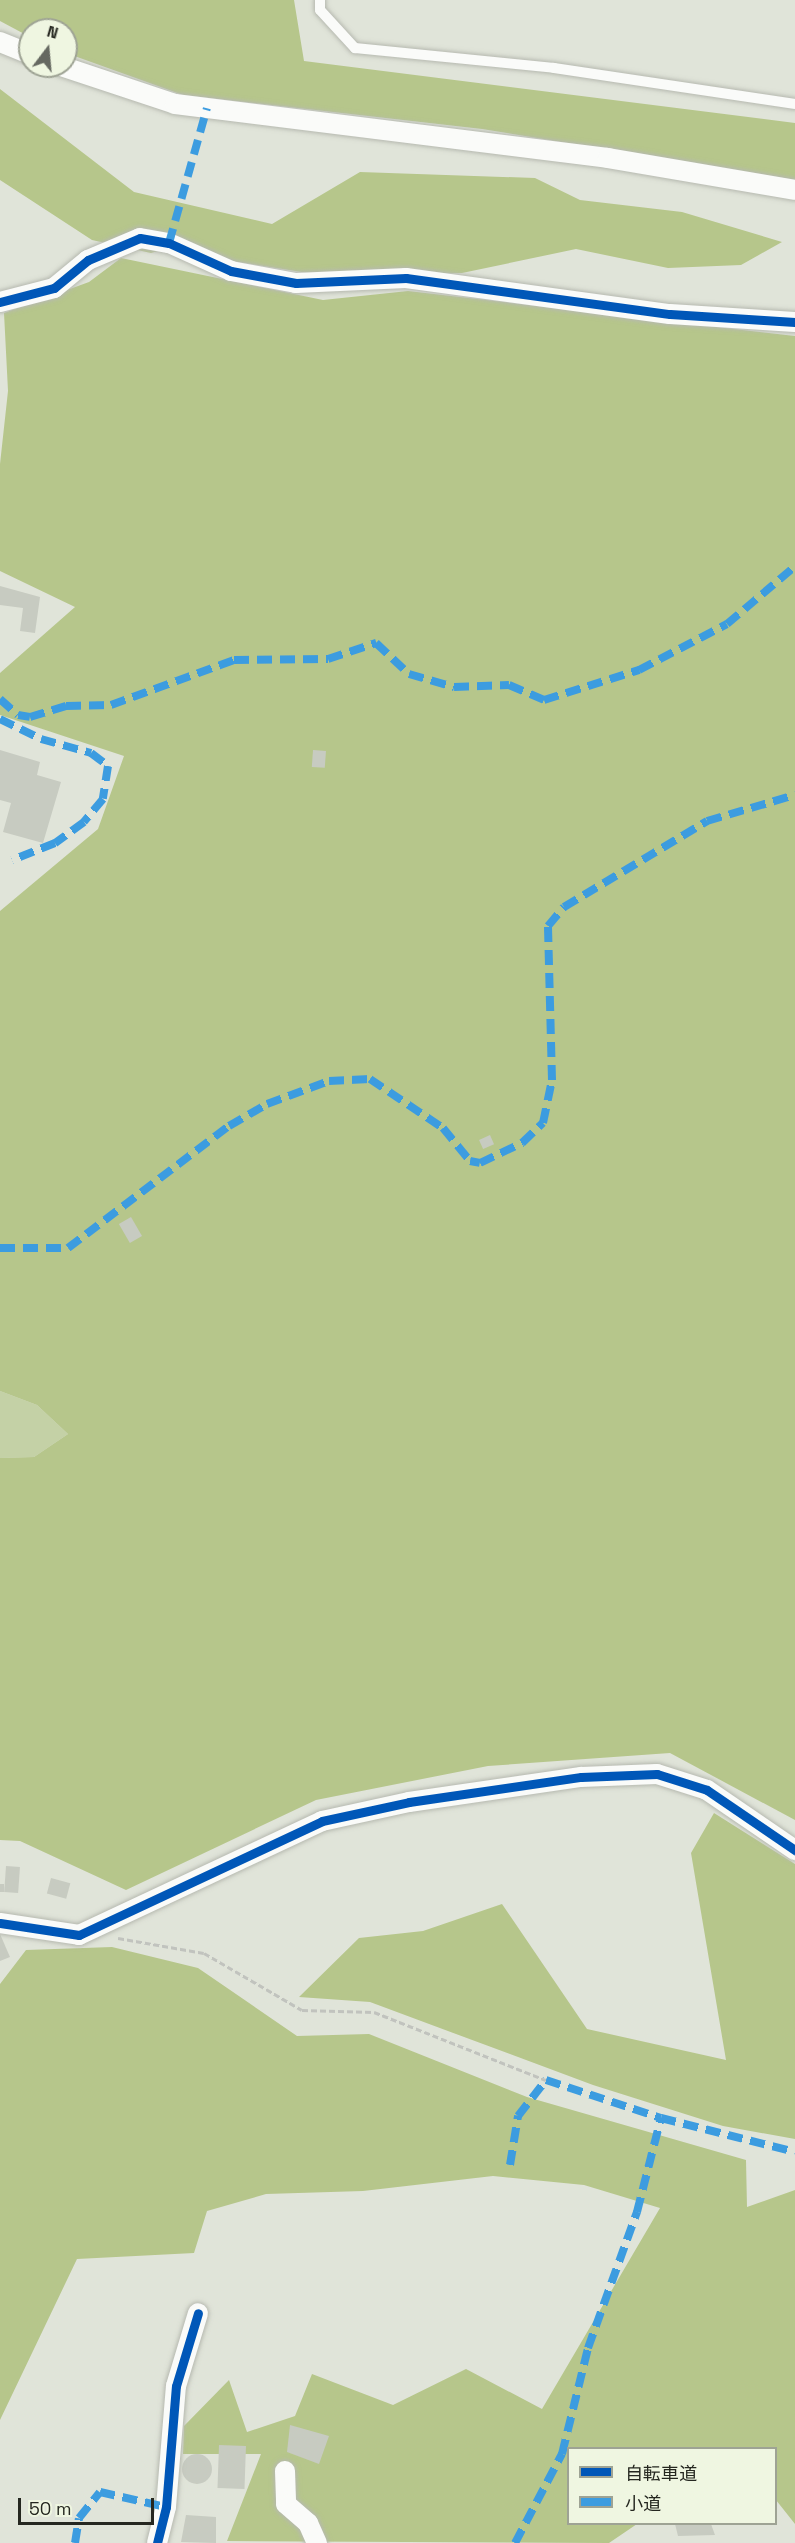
<!DOCTYPE html>
<html>
<head>
<meta charset="utf-8">
<style>
	body { margin:0 }
	#map { position:relative; width:795px; height:2543px; overflow:hidden; background:#e0e4d9; font-family:"Space Grotesk","Noto Sans JP",sans-serif }
	div>[style] { position:absolute }
	.green>* { inset:0; background:#c4d1a6 }
	.forest>* { inset:0; background:#b6c68b }
	.building>* { inset:0; background:#c7cbc1; transform-origin:0 0 }
	.round { border-radius:50% }
	.path>* { height:3px; margin-top:-1.5px; transform-origin:0; background:repeating-linear-gradient(90deg,#c1c3be 0 6px,transparent 0 9px) }
	.roads { filter:drop-shadow(0 0 2px #b6b9b0) drop-shadow(0 0 2px #b6b9b0) }
	.lane>* { height:10px; margin:-5px; padding:0 5px; transform-origin:5px; border-radius:5px; background:#fafbf9 }
	.street>* { height:20px; margin:-10px; padding:0 10px; transform-origin:10px; border-radius:10px; background:#fafbf9 }
	.quiet>* { height:8px; margin-top:-4px; transform-origin:0; background:repeating-linear-gradient(90deg,#3c9ce0 0 15px,transparent 0 23px) }
	.cycleway>* { height:9px; margin:-4.5px; padding:0 4.5px; transform-origin:4.5px; border-radius:4.5px; background:#0057b8 }
	span { translate:-50% -50%; white-space:nowrap; text-align:center; line-height:1.15; -webkit-text-stroke:6px #eff6e1; paint-order:stroke }
	.legend { position:absolute; left:567px; top:2447px; width:210px; height:78px; box-sizing:border-box; background:#eff6e1; border:2px solid #9ea394; margin:0; padding:8px 10px; list-style:none; font-size:18px; color:#252720 }
	.legend li { display:flex; align-items:center; gap:12px; height:30px }
	.legend b { width:30px; border:2px solid #9ea394 }
	.north { position:absolute; left:18px; top:18px; width:60px; height:60px; box-sizing:border-box; background:#eff6e1; border:2px solid #9ea394; border-radius:50%; rotate:16deg; font-size:16px; font-weight:700; line-height:24px; text-align:center; color:#252720 }
	.north::after { content:''; display:block; margin:auto; width:21px; height:27px; background:#666961; clip-path:polygon(50% 0,100% 100%,50% 72%,0 100%) }
	.scale { position:absolute; left:18px; top:2498px; width:136px; height:27px; box-sizing:border-box; border:3px solid #252720; border-top:0; padding-left:8px; font-size:18px; line-height:21px; white-space:nowrap; color:#252720; -webkit-text-stroke:4px #eff6e1; paint-order:stroke }
</style>
</head>
<body>
<div id="map">
	<div class="green">
		<i style="clip-path:polygon(0 1391px,37px 1405px,68px 1434px,34px 1457px,0 1458px)"></i>
	</div>
	<div class="forest">
		<i style="clip-path:polygon(0 0,294px 0,304px 61px,795px 123px,795px 180px,482px 129px,183px 95px,66px 53px,66px 30px,30px 30px,30px 37px,0 21px)"></i>
		<i style="clip-path:polygon(0 89px,134px 192px,272px 224px,360px 172px,535px 178px,580px 200px,682px 212px,782px 242px,741px 265px,668px 268px,576px 249px,462px 273px,327px 276px,188px 254px,175px 246px,151px 253px,92px 240px,0 180px)"></i>
		<i style="clip-path:polygon(121px 258px,323px 300px,408px 291px,795px 336px,795px 1820px,670px 1753px,488px 1766px,316px 1800px,126px 1890px,20px 1841px,0 1840px,0 1458px,34px 1457px,68px 1434px,37px 1405px,0 1391px,0 911px,98px 829px,124px 756px,0 715px,0 673px,75px 607px,0 571px,0 464px,8px 391px,4px 313px,89px 282px)"></i>
		<i style="clip-path:polygon(714px 1813px,795px 1864px,795px 2139px,723px 2126px,593px 2085px,370px 2002px,299px 1997px,359px 1938px,423px 1931px,502px 1904px,587px 2029px,726px 2060px,691px 1853px)"></i>
		<i style="clip-path:polygon(112px 1947px,198px 1968px,297px 2036px,369px 2034px,527px 2097px,746px 2160px,747px 2207px,795px 2190px,795px 2524px,776px 2500px,776px 2448px,568px 2448px,568px 2524px,637px 2524px,609px 2543px,227px 2541px,261px 2454px,183px 2454px,184px 2426px,229px 2380px,247px 2432px,295px 2416px,312px 2374px,393px 2405px,466px 2369px,542px 2409px,660px 2208px,584px 2185px,493px 2176px,363px 2191px,266px 2194px,207px 2211px,194px 2253px,77px 2259px,0 2420px,0 1984px,26px 1950px)"></i>
	</div>
	<div class="building">
		<i style="clip-path:polygon(0 586px,40px 597px,35px 633px,20px 631px,23px 608px,0 605px)"></i>
		<i style="clip-path:polygon(0 750px,40px 762px,37px 775px,61px 782px,43px 843px,3px 832px,11px 803px,0 800px)"></i>
		<i style="left:313px;top:750px;width:13px;height:17px;rotate:4deg"></i>
		<i style="left:490px;top:1135px;width:10px;height:12px;rotate:66deg"></i>
		<i style="left:131px;top:1217px;width:22px;height:14px;rotate:60deg"></i>
		<i style="left:6px;top:1866px;width:14px;height:26px;rotate:4deg"></i>
		<i style="left:51px;top:1878px;width:20px;height:16px;rotate:15deg"></i>
		<i style="left:0;top:1884px;width:4px;height:8px"></i>
		<i style="clip-path:polygon(0 1934px,10px 1957px,0 1961px)"></i>
		<i style="clip-path:polygon(290px 2425px,329px 2436px,319px 2464px,287px 2452px)"></i>
		<i style="left:219px;top:2445px;width:27px;height:43px;rotate:2deg"></i>
		<i class="round" style="left:182px;top:2454px;width:30px;height:30px"></i>
		<i style="clip-path:polygon(186px 2515px,216px 2517px,216px 2543px,181px 2542px)"></i>
		<i style="clip-path:polygon(675px 2524px,711px 2524px,715px 2535px,678px 2536px)"></i>
	</div>
	<div class="path">
		<i style="left:118px;top:1938px;width:87px;rotate:9.9deg"></i>
		<i style="left:204px;top:1953px;width:113px;rotate:30.2deg"></i>
		<i style="left:302px;top:2010px;width:72px;rotate:1.6deg"></i>
		<i style="left:374px;top:2012px;width:185px;rotate:21.6deg"></i>
	</div>
	<div class="roads">
		<div class="lane">
			<i style="left:320px;top:0;width:10px;rotate:90deg"></i>
			<i style="left:320px;top:10px;width:52px;rotate:47.4deg"></i>
			<i style="left:355px;top:48px;width:200px;rotate:5.7deg"></i>
			<i style="left:554px;top:68px;width:244px;rotate:8.5deg"></i>
		</div>
		<div class="street">
			<i style="left:0;top:42px;width:32px;rotate:22deg"></i>
			<i style="left:61px;top:66px;width:120px;rotate:18.4deg"></i>
			<i style="left:175px;top:104px;width:436px;rotate:7.1deg"></i>
			<i style="left:608px;top:158px;width:190px;rotate:9.7deg"></i>
			<i style="left:0;top:302px;width:56px;rotate:-14.5deg"></i>
			<i style="left:54px;top:288px;width:44px;rotate:-39.5deg"></i>
			<i style="left:88px;top:260px;width:56px;rotate:-22.9deg"></i>
			<i style="left:140px;top:238px;width:29px;rotate:10deg"></i>
			<i style="left:169px;top:243px;width:68px;rotate:24.3deg"></i>
			<i style="left:231px;top:271px;width:66px;rotate:10.5deg"></i>
			<i style="left:296px;top:283px;width:110px;rotate:-2.6deg"></i>
			<i style="left:406px;top:278px;width:266px;rotate:7.8deg"></i>
			<i style="left:670px;top:314px;width:125px;rotate:3.7deg"></i>
			<i style="left:0;top:1923px;width:80px;rotate:8.6deg"></i>
			<i style="left:79px;top:1935px;width:268px;rotate:-25.1deg"></i>
			<i style="left:322px;top:1821px;width:89px;rotate:-12.3deg"></i>
			<i style="left:409px;top:1802px;width:174px;rotate:-8.3deg"></i>
			<i style="left:581px;top:1777px;width:76px;rotate:-2.3deg"></i>
			<i style="left:657px;top:1774px;width:52px;rotate:17.7deg"></i>
			<i style="left:707px;top:1790px;width:107px;rotate:34.3deg"></i>
			<i style="left:285px;top:2471px;width:33px;rotate:88deg"></i>
			<i style="left:286px;top:2504px;width:29px;rotate:41deg"></i>
			<i style="left:308px;top:2523px;width:22px;rotate:66deg"></i>
			<i style="left:157px;top:2543px;width:37px;rotate:-76deg"></i>
			<i style="left:166px;top:2507px;width:121px;rotate:-85.3deg"></i>
			<i style="left:176px;top:2386px;width:76px;rotate:-73.2deg"></i>
		</div>
	</div>
	<div class="quiet">
		<i style="left:169px;top:243px;width:140px;rotate:-74.3deg"></i>
		<i style="left:0;top:699px;width:24px;rotate:42deg"></i>
		<i style="left:18px;top:715px;width:12px;rotate:9deg"></i>
		<i style="left:30px;top:717px;width:38px;rotate:-17deg"></i>
		<i style="left:66px;top:706px;width:45px;rotate:-1.3deg"></i>
		<i style="left:111px;top:705px;width:131px;rotate:-20.1deg"></i>
		<i style="left:234px;top:660px;width:94px;rotate:-0.6deg"></i>
		<i style="left:328px;top:659px;width:51px;rotate:-18.4deg"></i>
		<i style="left:376px;top:643px;width:45px;rotate:43.2deg"></i>
		<i style="left:409px;top:674px;width:47px;rotate:16.1deg"></i>
		<i style="left:454px;top:687px;width:55px;rotate:-2.1deg"></i>
		<i style="left:509px;top:685px;width:38px;rotate:23deg"></i>
		<i style="left:544px;top:700px;width:100px;rotate:-17.5deg"></i>
		<i style="left:639px;top:670px;width:99px;rotate:-27.6deg"></i>
		<i style="left:727px;top:624px;width:87px;rotate:-40.3deg"></i>
		<i style="left:0;top:719px;width:46px;rotate:26deg"></i>
		<i style="left:41px;top:739px;width:52px;rotate:15.6deg"></i>
		<i style="left:91px;top:753px;width:21px;rotate:37deg"></i>
		<i style="left:108px;top:766px;width:33px;rotate:99deg"></i>
		<i style="left:103px;top:799px;width:30px;rotate:130deg"></i>
		<i style="left:84px;top:822px;width:36px;rotate:144deg"></i>
		<i style="left:55px;top:843px;width:46px;rotate:158.4deg"></i>
		<i style="left:0;top:1248px;width:68px"></i>
		<i style="left:68px;top:1248px;width:202px;rotate:-37.2deg"></i>
		<i style="left:229px;top:1126px;width:44px;rotate:-30.1deg"></i>
		<i style="left:267px;top:1104px;width:66px;rotate:-20.4deg"></i>
		<i style="left:329px;top:1081px;width:41px;rotate:-2.8deg"></i>
		<i style="left:370px;top:1079px;width:88px;rotate:33.9deg"></i>
		<i style="left:443px;top:1128px;width:43px;rotate:50.7deg"></i>
		<i style="left:470px;top:1161px;width:10px;rotate:11deg"></i>
		<i style="left:480px;top:1163px;width:47px;rotate:-25.5deg"></i>
		<i style="left:522px;top:1143px;width:29px;rotate:-44deg"></i>
		<i style="left:543px;top:1123px;width:44px;rotate:-78.2deg"></i>
		<i style="left:552px;top:1080px;width:154px;rotate:-91.5deg"></i>
		<i style="left:548px;top:926px;width:25px;rotate:-50deg"></i>
		<i style="left:564px;top:907px;width:167px;rotate:-31deg"></i>
		<i style="left:707px;top:821px;width:92px;rotate:-16.5deg"></i>
		<i style="left:510px;top:2165px;width:50px;rotate:-80.7deg"></i>
		<i style="left:518px;top:2116px;width:46px;rotate:-52.1deg"></i>
		<i style="left:546px;top:2080px;width:121px;rotate:18.3deg"></i>
		<i style="left:661px;top:2118px;width:138px;rotate:14.2deg"></i>
		<i style="left:75px;top:2543px;width:25px;rotate:-81deg"></i>
		<i style="left:79px;top:2518px;width:33px;rotate:-51deg"></i>
		<i style="left:100px;top:2492px;width:68px;rotate:12.8deg"></i>
		<i style="left:515px;top:2543px;width:101px;rotate:-62.2deg"></i>
		<i style="left:562px;top:2454px;width:109px;rotate:-76.2deg"></i>
		<i style="left:588px;top:2348px;width:145px;rotate:-70.2deg"></i>
		<i style="left:637px;top:2212px;width:97px;rotate:-75.7deg"></i>
	</div>
	<div class="cycleway">
		<i style="left:0;top:302px;width:56px;rotate:-14.5deg"></i>
		<i style="left:54px;top:288px;width:44px;rotate:-39.5deg"></i>
		<i style="left:88px;top:260px;width:56px;rotate:-22.9deg"></i>
		<i style="left:140px;top:238px;width:29px;rotate:10deg"></i>
		<i style="left:169px;top:243px;width:68px;rotate:24.3deg"></i>
		<i style="left:231px;top:271px;width:66px;rotate:10.5deg"></i>
		<i style="left:296px;top:283px;width:110px;rotate:-2.6deg"></i>
		<i style="left:406px;top:278px;width:266px;rotate:7.8deg"></i>
		<i style="left:670px;top:314px;width:125px;rotate:3.7deg"></i>
		<i style="left:0;top:1923px;width:80px;rotate:8.6deg"></i>
		<i style="left:79px;top:1935px;width:268px;rotate:-25.1deg"></i>
		<i style="left:322px;top:1821px;width:89px;rotate:-12.3deg"></i>
		<i style="left:409px;top:1802px;width:174px;rotate:-8.3deg"></i>
		<i style="left:581px;top:1777px;width:76px;rotate:-2.3deg"></i>
		<i style="left:657px;top:1774px;width:52px;rotate:17.7deg"></i>
		<i style="left:707px;top:1790px;width:107px;rotate:34.3deg"></i>
		<i style="left:157px;top:2543px;width:37px;rotate:-76deg"></i>
		<i style="left:166px;top:2507px;width:121px;rotate:-85.3deg"></i>
		<i style="left:176px;top:2386px;width:76px;rotate:-73.2deg"></i>
	</div>
	<ul class="legend">
	<li><b style="height:8px;background:#0057b8"></b>自転車道</li>
	<li><b style="height:8px;background:#3c9ce0"></b>小道</li>
	</ul>
	<div class="north">N</div>
	<div class="scale">50 m</div>
</div>
</body>
</html>
